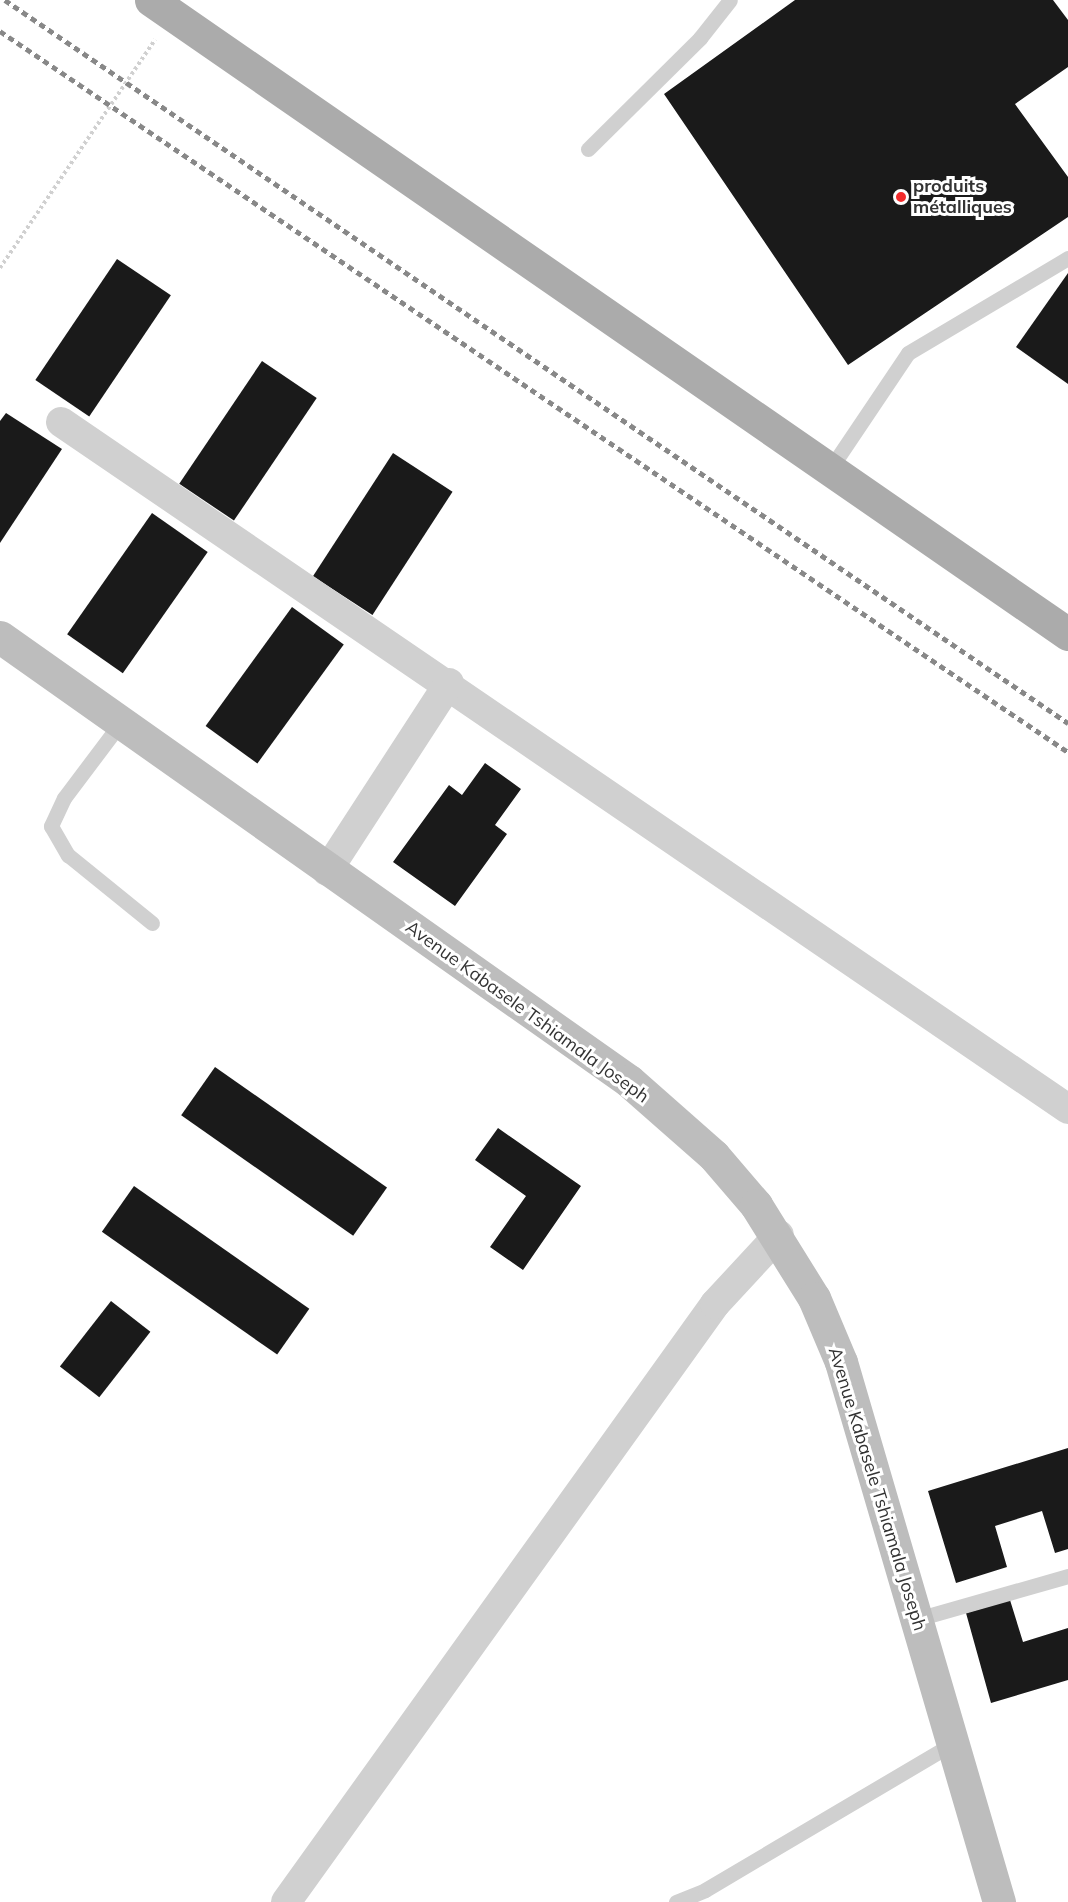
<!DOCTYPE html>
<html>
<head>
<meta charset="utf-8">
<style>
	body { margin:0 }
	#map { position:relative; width:1068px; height:1902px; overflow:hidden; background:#fff; font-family:Mulish,sans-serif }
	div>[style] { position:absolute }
	.building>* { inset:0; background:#1a1a1a; transform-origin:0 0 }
	.path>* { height:4px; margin-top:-2px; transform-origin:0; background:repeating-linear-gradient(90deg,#d0d0d0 0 3px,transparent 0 6px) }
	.lane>* { height:15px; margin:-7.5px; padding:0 7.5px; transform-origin:7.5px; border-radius:7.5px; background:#d0d0d0 }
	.street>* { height:30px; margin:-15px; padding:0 15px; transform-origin:15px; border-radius:15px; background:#d0d0d0 }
	.secondary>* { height:33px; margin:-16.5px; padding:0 16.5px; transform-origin:16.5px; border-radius:16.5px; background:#bdbdbd }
	.primary>* { height:33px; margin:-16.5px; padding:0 16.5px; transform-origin:16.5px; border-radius:16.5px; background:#ababab }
	.rail>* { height:4.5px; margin-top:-2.25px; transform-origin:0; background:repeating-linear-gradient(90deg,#888 0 6px,transparent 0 10.5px) }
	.dots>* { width:16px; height:16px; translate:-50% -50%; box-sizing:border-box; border:3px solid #fff; border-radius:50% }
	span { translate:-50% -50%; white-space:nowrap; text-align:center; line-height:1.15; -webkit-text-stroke:6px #fff; paint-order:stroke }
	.poi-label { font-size:18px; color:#333; font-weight:700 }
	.left { translate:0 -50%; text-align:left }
	.street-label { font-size:18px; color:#333 }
</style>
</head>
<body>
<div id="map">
	<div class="building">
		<i style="clip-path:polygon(795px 0,1053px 0,1068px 20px,1068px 67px,1015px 104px,1068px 177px,1068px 217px,848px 365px,664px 94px)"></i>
		<i style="left:117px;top:259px;width:65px;height:146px;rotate:34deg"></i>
		<i style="clip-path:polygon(1068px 273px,1068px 384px,1016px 347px)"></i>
		<i style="left:262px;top:361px;width:66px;height:148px;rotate:34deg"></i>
		<i style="clip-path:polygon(6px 413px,62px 449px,0 543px,0 421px)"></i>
		<i style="left:393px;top:453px;width:71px;height:147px;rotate:33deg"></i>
		<i style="left:152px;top:513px;width:68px;height:148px;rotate:35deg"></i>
		<i style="left:292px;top:607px;width:64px;height:147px;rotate:36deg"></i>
		<i style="clip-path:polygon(485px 763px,521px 789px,495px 825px,507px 834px,455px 906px,393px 862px,449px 785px,462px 795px)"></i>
		<i style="left:215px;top:1067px;width:210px;height:59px;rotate:35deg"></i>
		<i style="clip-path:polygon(498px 1128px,581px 1186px,523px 1270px,490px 1247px,526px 1196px,475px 1160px)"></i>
		<i style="left:134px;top:1186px;width:214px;height:56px;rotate:35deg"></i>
		<i style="left:111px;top:1301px;width:50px;height:83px;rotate:38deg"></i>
		<i style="clip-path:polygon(1068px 1448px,1068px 1549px,1055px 1553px,1042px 1511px,995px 1526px,1007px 1567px,956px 1583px,928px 1491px)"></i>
		<i style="clip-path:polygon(1010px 1600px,1023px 1642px,1068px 1628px,1068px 1680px,991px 1703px,966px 1613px)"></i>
	</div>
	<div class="path">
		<i style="left:0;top:268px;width:276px;rotate:-55.8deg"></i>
	</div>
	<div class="lane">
		<i style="left:588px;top:149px;width:158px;rotate:-44.7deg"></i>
		<i style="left:700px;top:38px;width:48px;rotate:-51.7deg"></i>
		<i style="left:828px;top:472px;width:143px;rotate:-56.1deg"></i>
		<i style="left:908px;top:353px;width:186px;rotate:-30.7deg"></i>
		<i style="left:119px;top:725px;width:91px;rotate:127deg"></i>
		<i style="left:64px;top:798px;width:31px;rotate:115deg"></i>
		<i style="left:51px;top:826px;width:34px;rotate:60deg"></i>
		<i style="left:68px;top:855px;width:108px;rotate:39deg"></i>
		<i style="left:917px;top:1619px;width:157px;rotate:-15.9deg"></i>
		<i style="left:676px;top:1902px;width:31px;rotate:-22deg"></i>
		<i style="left:705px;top:1890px;width:291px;rotate:-30.6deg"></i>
	</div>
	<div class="street">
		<i style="left:61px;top:422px;width:1219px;rotate:34.3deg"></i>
		<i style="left:327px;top:871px;width:224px;rotate:-57deg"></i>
		<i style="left:286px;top:1902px;width:736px;rotate:-54.34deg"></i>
		<i style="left:715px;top:1304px;width:94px;rotate:-47.2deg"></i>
	</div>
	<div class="secondary">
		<i style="left:0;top:637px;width:770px;rotate:35.22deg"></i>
		<i style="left:629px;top:1081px;width:113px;rotate:41.4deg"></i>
		<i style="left:714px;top:1156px;width:65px;rotate:49.4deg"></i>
		<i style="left:756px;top:1205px;width:110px;rotate:58.1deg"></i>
		<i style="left:814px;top:1298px;width:69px;rotate:67.1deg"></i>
		<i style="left:841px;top:1362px;width:563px;rotate:73.69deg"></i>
	</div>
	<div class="primary">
		<i style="left:151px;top:0;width:1115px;rotate:34.66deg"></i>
	</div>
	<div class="rail">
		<i style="left:5px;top:0;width:1286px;rotate:34.22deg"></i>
		<i style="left:0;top:31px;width:1289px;rotate:34.02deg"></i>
	</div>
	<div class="dots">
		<i style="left:901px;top:197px;background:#f32b2c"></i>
	</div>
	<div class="poi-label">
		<span class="left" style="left:913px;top:197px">produits<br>métalliques</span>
	</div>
	<div class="street-label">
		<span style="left:527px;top:1012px;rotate:36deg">Avenue Kabasele Tshiamala Joseph</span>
		<span style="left:877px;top:1489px;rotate:73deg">Avenue Kabasele Tshiamala Joseph</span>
	</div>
</div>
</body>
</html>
